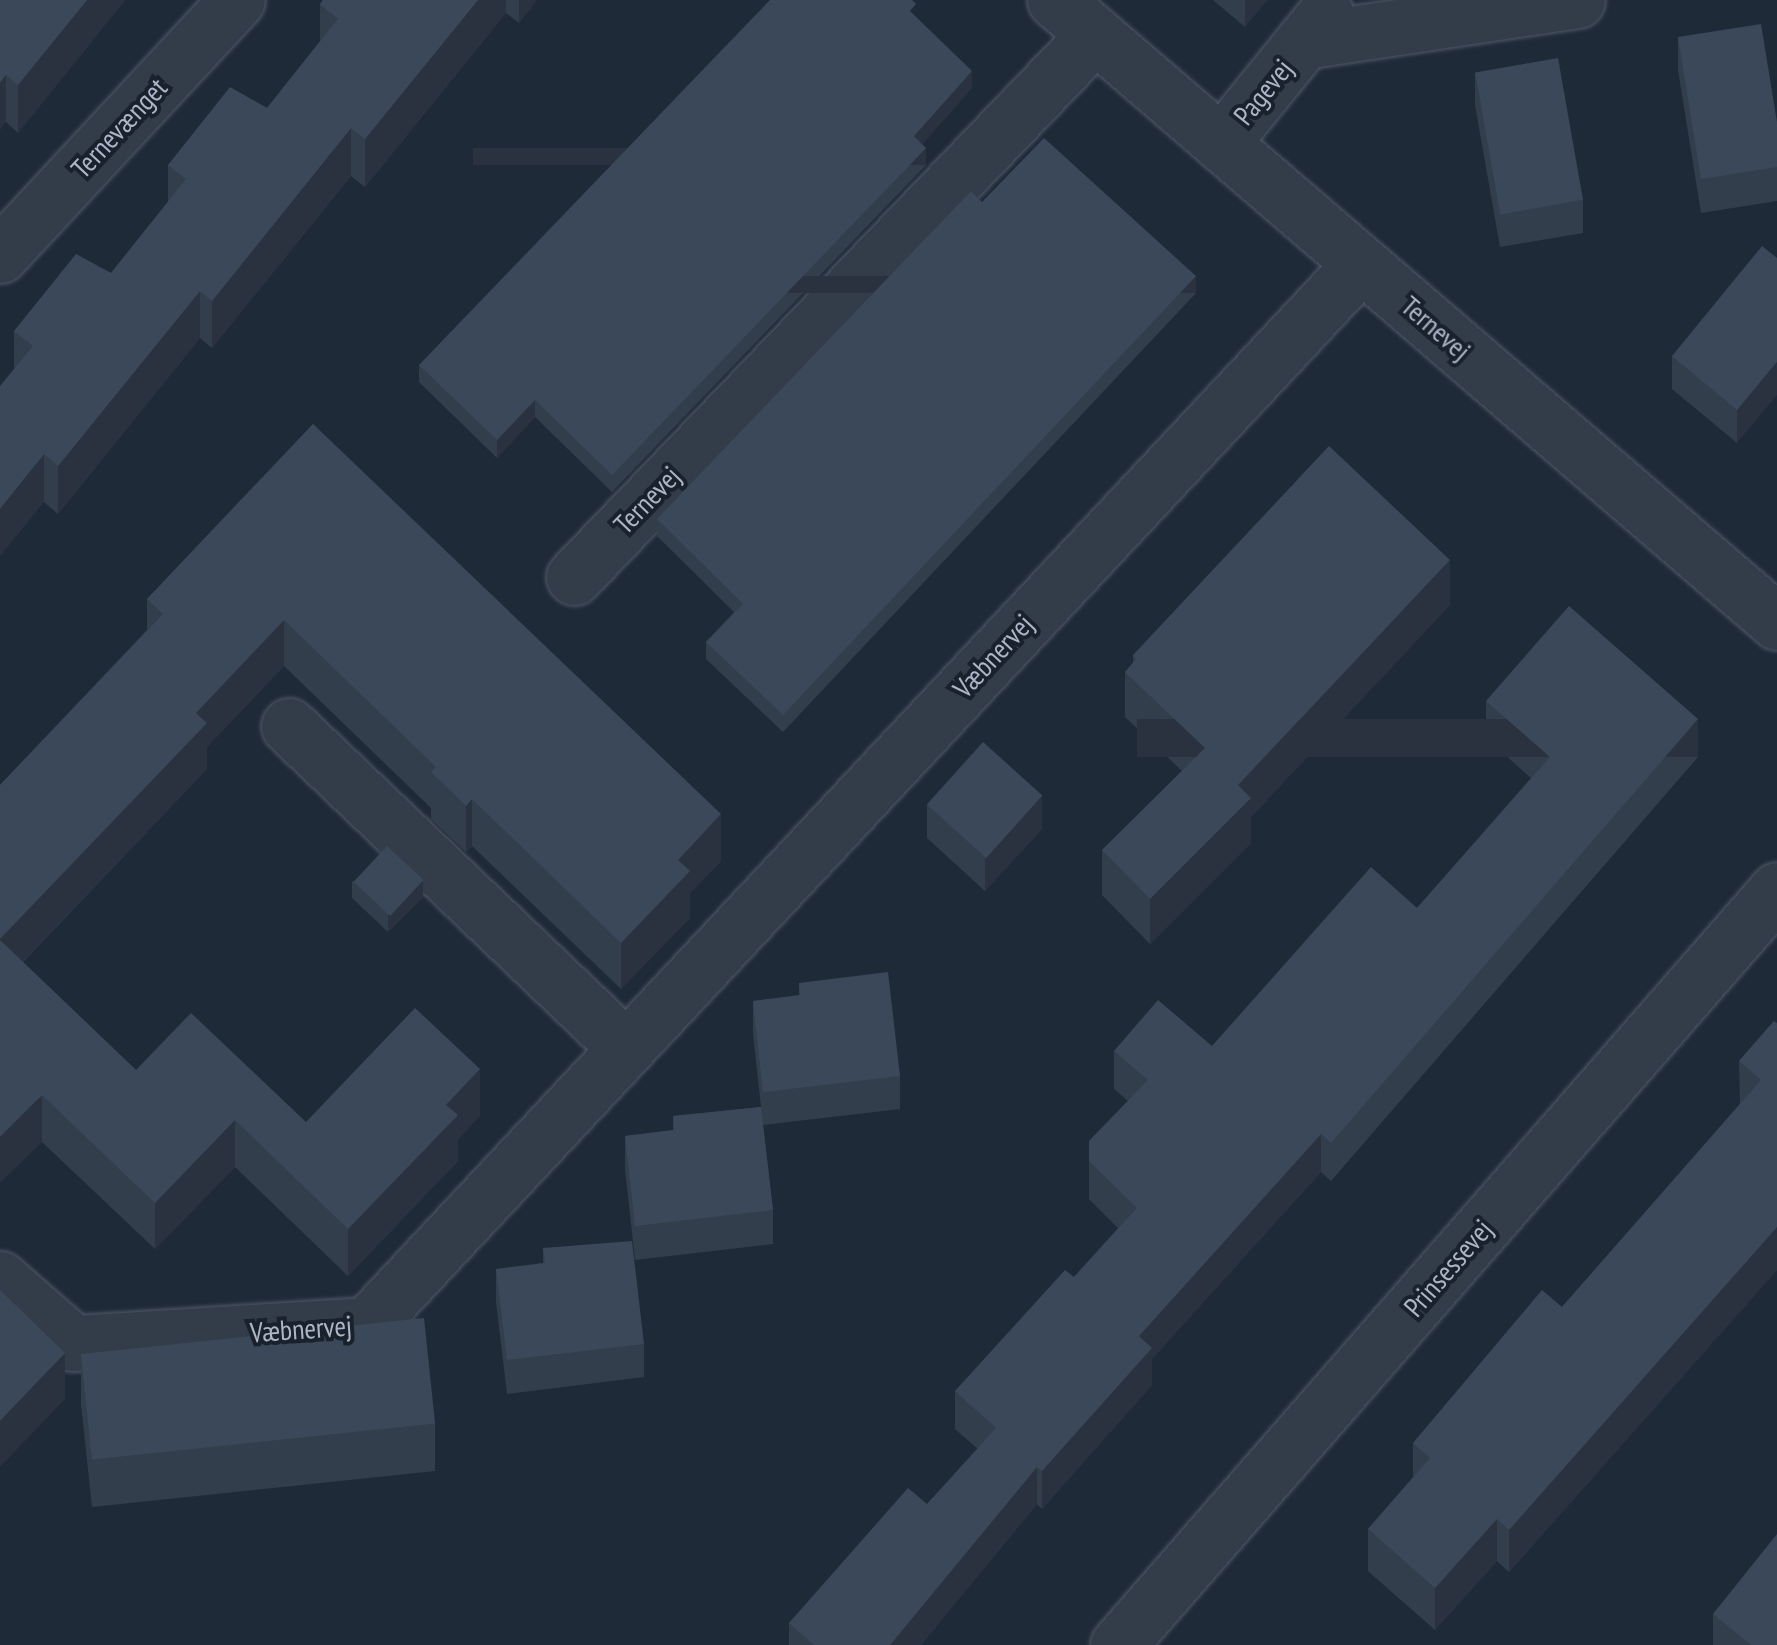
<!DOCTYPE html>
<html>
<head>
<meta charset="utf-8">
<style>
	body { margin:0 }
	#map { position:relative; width:1777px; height:1645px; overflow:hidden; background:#1f2a39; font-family:"PT Sans Narrow",sans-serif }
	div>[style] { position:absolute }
	.roads { filter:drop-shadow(0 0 2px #505967) drop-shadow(0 0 2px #505967) }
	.minor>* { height:55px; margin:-27.5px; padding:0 27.5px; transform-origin:27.5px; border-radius:27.5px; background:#333c49 }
	.tertiary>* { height:55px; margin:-27.5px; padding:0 27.5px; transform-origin:27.5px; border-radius:27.5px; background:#333c49 }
	.wall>* { inset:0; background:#333e4d }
	.shaded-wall>* { inset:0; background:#29323e; transform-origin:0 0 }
	.building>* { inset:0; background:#3b4859; transform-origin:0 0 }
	span { translate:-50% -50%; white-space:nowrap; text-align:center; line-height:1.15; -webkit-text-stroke:8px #19212d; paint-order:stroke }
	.street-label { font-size:28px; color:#adb6c6 }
</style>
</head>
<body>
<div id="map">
	<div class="roads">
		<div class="minor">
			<i style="left:1304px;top:41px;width:276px;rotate:-8.5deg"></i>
			<i style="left:1221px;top:143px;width:166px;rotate:-50.9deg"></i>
			<i style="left:0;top:255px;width:348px;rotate:-47.1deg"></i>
			<i style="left:574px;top:577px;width:752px;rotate:-46.13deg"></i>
			<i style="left:289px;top:726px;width:466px;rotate:43.7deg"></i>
			<i style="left:0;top:1279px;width:97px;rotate:41.2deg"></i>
			<i style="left:73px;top:1343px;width:295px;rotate:-3.5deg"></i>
			<i style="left:367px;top:1325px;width:1454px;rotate:-46.87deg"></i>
			<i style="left:1118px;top:1645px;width:1002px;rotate:-48.88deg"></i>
		</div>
		<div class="tertiary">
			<i style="left:1055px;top:0;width:953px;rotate:40.74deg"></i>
		</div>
	</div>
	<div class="wall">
		<i style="clip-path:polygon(0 0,125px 0,18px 133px,6px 122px)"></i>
		<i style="clip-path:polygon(323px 0,537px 0,519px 23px,506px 13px,365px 187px,351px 176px,212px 348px,200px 338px,58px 514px,44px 502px,14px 369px,14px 331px,111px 273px,168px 202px,168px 165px,267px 108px,320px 41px,320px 4px)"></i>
		<i style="clip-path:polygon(1213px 0,1267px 0,1245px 27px)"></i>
		<i style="clip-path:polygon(916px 17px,972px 88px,922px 144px,926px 165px,612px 492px,535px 417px,497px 458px,419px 382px,419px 365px)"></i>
		<i style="clip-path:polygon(1678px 37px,1777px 122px,1777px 201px,1701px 213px,1678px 70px)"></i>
		<i style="clip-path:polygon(1475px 72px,1583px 200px,1583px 233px,1500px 247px,1475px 105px)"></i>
		<i style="clip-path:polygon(982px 202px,1196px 293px,783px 732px,706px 659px,706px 642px,734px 612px,657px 536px,657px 519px)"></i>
		<i style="clip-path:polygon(1777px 258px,1737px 443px,1672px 389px,1672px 356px)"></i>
		<i style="clip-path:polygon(313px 424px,721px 861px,690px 893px,690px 918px,621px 989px,472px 846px,466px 852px,431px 819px,431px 808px,284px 666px,207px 747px,207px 769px,23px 962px,136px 1070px,306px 1122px,480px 1116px,458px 1139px,458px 1161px,348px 1276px,235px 1167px,155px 1249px,42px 1142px,0 785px,147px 630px,147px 599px)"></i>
		<i style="clip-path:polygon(1450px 605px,1251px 817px,1251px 843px,1150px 944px,1102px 895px,1102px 850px,1182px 771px,1125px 717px,1125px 672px,1133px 663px,1133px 655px)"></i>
		<i style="clip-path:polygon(1486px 701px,1698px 757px,1331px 1181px,1321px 1172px,1152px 1359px,1152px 1385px,1042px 1509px,1037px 1504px,921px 1645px,789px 1645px,789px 1623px,927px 1504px,978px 1449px,955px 1429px,955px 1391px,1074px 1277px,1118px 1228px,1089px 1199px,1089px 1141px,1128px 1101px,1114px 1089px,1114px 1051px,1212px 1046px,1417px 908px,1531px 778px,1486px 738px)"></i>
		<i style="clip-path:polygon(927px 804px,1042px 829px,985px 891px,927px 838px)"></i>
		<i style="clip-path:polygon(352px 881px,423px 897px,388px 932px,352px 898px)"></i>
		<i style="clip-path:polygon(799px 983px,900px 1076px,900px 1109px,763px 1125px,773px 1210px,773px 1244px,635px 1260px,625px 1169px,625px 1136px,673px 1130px,673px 1116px,761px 1107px,753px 1034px,753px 1001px,799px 996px)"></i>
		<i style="clip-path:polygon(1774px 1021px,1777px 1270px,1509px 1572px,1497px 1561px,1435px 1630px,1368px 1571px,1368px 1529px,1413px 1477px,1413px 1443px,1562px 1307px,1740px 1104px,1739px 1061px)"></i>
		<i style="clip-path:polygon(543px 1248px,644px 1344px,644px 1377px,507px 1394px,496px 1302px,496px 1269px,543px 1263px)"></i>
		<i style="clip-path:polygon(81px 1357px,435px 1423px,435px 1471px,92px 1507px,81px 1404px)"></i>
		<i style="clip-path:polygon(1713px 1614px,1777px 1645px,1713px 1645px)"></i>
	</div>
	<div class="shaded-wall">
		<i style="clip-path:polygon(87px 0,125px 0,18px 133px,18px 85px)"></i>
		<i style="clip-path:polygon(478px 0,506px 0,506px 13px,365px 187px,365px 139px)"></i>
		<i style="clip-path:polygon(519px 0,537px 0,519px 23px)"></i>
		<i style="clip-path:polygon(1245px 0,1267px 0,1245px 27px)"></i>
		<i style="clip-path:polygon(972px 71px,972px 88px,914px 154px,914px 136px)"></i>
		<i style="clip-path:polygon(6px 75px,6px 122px,0 130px,0 83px)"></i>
		<i style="clip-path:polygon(351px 128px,351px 176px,212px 348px,212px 301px)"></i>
		<i style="left:926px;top:148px;width:17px;height:453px;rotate:90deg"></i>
		<i style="left:1196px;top:276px;width:17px;height:603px;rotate:90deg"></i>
		<i style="clip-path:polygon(200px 291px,200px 338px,58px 514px,58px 466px)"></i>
		<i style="clip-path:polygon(1777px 362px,1777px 395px,1737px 443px,1737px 410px)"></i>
		<i style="clip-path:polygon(535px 400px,535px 417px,497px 458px,497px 440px)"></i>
		<i style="clip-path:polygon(44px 454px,44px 502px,0 556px,0 509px)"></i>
		<i style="clip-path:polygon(1450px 560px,1450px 605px,1251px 817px,1251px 843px,1150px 944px,1150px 899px,1238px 785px)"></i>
		<i style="clip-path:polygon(284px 620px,284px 666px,207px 747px,207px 769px,0 985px,0 939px,196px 713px)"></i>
		<i style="left:1698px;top:719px;width:38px;height:561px;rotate:90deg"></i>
		<i style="clip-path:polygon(1042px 796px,1042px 829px,985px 891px,985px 858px)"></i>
		<i style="clip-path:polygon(472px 799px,472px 846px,466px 852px,466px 806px)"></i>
		<i style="clip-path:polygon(721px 814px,721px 861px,690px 893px,690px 918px,621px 989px,621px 943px,678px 860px)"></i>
		<i style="clip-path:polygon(423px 880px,423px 897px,388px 932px,388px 915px)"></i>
		<i style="clip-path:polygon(480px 1069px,480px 1116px,458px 1139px,458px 1161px,348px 1276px,348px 1229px,446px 1105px)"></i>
		<i style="clip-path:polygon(42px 1095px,42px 1142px,0 1183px,0 1137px)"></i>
		<i style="clip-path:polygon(235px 1120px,235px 1167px,155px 1249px,155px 1203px)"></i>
		<i style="clip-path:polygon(1321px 1134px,1321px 1172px,1152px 1359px,1152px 1385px,1042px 1509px,1042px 1471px,1139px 1336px)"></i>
		<i style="clip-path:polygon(1777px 1227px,1777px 1270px,1509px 1572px,1509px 1530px)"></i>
		<i style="clip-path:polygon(65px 1353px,65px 1399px,0 1467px,0 1421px)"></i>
		<i style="clip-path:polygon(1037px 1467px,1037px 1504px,921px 1645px,890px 1645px)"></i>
		<i style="clip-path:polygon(1497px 1519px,1497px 1561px,1435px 1630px,1435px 1588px)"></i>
	</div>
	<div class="building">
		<i style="clip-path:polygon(0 0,87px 0,18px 85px,6px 75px,0 83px)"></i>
		<i style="clip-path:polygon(323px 0,478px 0,365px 139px,351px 128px,212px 301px,200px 291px,58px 466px,44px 454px,0 509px,0 386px,33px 346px,14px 331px,76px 254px,111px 273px,186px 179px,168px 165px,230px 87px,267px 108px,338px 19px,320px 4px)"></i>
		<i style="clip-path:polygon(770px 0,912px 0,916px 4px,910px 11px,972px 71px,914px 136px,926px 148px,612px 475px,535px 400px,497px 440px,419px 365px)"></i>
		<i style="clip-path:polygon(1761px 24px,1777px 122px,1777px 167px,1701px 179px,1678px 37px)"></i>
		<i style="left:1558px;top:58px;width:144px;height:84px;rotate:80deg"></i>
		<i style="clip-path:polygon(1044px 138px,1196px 276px,783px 715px,706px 642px,743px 604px,657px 519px,971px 191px,982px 202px)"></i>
		<i style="clip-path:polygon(1762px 246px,1777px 258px,1777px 362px,1737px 410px,1672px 356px)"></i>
		<i style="clip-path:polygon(313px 424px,721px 814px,678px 860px,690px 871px,621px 943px,472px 799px,466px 806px,431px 772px,436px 767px,284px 620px,196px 713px,207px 723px,0 939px,0 785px,163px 614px,147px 599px)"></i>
		<i style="clip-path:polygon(1329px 446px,1450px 560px,1238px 785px,1251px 798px,1150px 899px,1102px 850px,1205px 748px,1125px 672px,1136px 659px,1133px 655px)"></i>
		<i style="clip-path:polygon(1569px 606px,1698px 719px,1331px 1143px,1321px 1134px,1139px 1336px,1152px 1348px,1042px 1471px,1037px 1467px,890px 1645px,814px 1645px,789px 1623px,908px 1488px,927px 1504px,996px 1428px,955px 1391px,1065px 1270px,1074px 1277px,1137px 1208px,1089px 1161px,1089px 1141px,1148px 1080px,1114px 1051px,1158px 1000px,1212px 1046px,1371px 867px,1417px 908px,1550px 757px,1486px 701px)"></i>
		<i style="left:983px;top:742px;width:80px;height:84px;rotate:42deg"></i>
		<i style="left:387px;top:846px;width:50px;height:49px;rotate:43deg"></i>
		<i style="clip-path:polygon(0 940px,136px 1070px,191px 1013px,306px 1122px,415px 1008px,480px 1069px,446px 1105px,458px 1115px,348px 1229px,235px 1120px,155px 1203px,42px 1095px,0 1137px)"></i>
		<i style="clip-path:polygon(888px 972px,900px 1076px,763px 1092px,753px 1001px,800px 995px,799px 983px)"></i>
		<i style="clip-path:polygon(1774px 1021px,1777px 1023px,1777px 1227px,1509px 1530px,1497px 1519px,1435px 1588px,1368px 1529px,1430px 1458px,1413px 1443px,1542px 1290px,1562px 1307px,1761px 1080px,1739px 1061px)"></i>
		<i style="clip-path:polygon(761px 1107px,773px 1210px,635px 1226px,625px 1136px,674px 1130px,673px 1116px)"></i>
		<i style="clip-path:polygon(632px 1241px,644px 1344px,507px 1360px,496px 1269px,545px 1263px,543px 1248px)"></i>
		<i style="clip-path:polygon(0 1290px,65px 1353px,0 1421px)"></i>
		<i style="left:424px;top:1318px;width:106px;height:345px;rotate:84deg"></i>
		<i style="clip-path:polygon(1777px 1534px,1777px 1645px,1751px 1645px,1713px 1614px)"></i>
	</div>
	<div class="street-label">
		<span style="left:1263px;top:92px;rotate:-51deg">Pagevej</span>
		<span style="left:119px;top:128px;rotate:-47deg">Ternevænget</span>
		<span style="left:1436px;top:328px;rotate:41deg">Ternevej</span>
		<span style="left:647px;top:500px;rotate:-46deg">Ternevej</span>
		<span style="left:993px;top:656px;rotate:-47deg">Væbnervej</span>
		<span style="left:1448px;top:1268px;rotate:-49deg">Prinsessevej</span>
		<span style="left:301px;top:1329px;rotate:-4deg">Væbnervej</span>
	</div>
</div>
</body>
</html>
